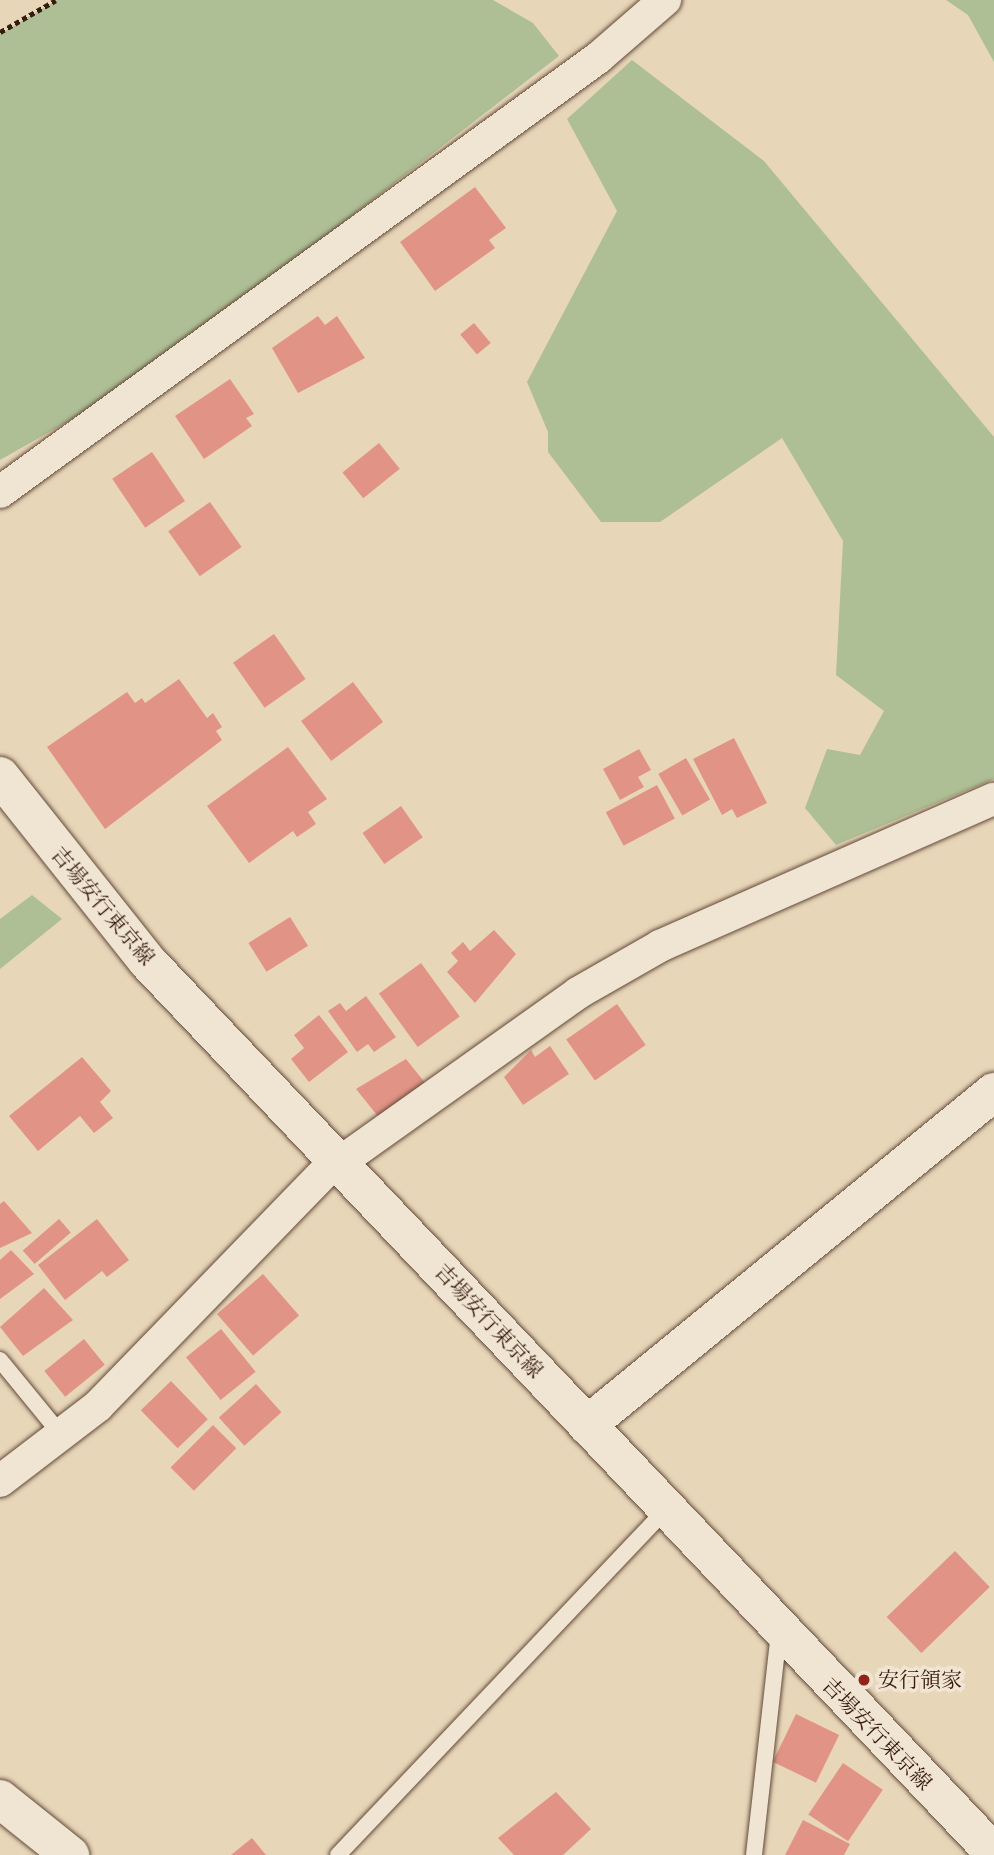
<!DOCTYPE html>
<html>
<head>
<meta charset="utf-8">
<style>
	body { margin:0 }
	#map { position:relative; width:994px; height:1855px; overflow:hidden; background:#e8d6b9; font-family:"IM FELL French Canon","Noto Serif JP",serif }
	div>[style] { position:absolute }
	.green>* { inset:0; background:#afbf95 }
	.building>* { inset:0; background:#e19486; transform-origin:0 0 }
	.path>* { height:4.5px; margin-top:-2.25px; transform-origin:0; background:repeating-linear-gradient(90deg,#371c0e 0 5px,transparent 0 8.5px) }
	.roads { filter:drop-shadow(0 0 2px #634a39) drop-shadow(0 0 2px #634a39) }
	.service>* { height:16px; margin:-8px; padding:0 8px; transform-origin:8px; border-radius:8px; background:#f0e4d2 }
	.minor>* { height:32px; margin:-16px; padding:0 16px; transform-origin:16px; border-radius:16px; background:#f0e4d2 }
	.tertiary>* { height:38px; margin:-19px; padding:0 19px; transform-origin:19px; border-radius:19px; background:#f0e4d2 }
	.secondary>* { height:38px; margin:-19px; padding:0 19px; transform-origin:19px; border-radius:19px; background:#f0e4d2 }
	.dots>* { width:19px; height:19px; translate:-50% -50%; box-sizing:border-box; border:4px solid #f0e4d2; border-radius:50% }
	span { translate:-50% -50%; white-space:nowrap; text-align:center; line-height:1.15; -webkit-text-stroke:7px #f0e4d2; paint-order:stroke }
	.street-label { font-size:21px; color:#371c0e }
	.poi-label { font-size:21px; color:#371c0e }
	.left { translate:0 -50%; text-align:left }
</style>
</head>
<body>
<div id="map">
	<div class="green">
		<i style="clip-path:polygon(57px 0,493px 0,533px 23px,559px 56px,134px 384px,0 460px,0 34px)"></i>
		<i style="clip-path:polygon(946px 0,994px 0,994px 62px,968px 15px)"></i>
		<i style="clip-path:polygon(632px 60px,764px 161px,994px 437px,994px 779px,836px 845px,805px 808px,827px 749px,860px 755px,884px 711px,836px 675px,843px 541px,782px 438px,660px 522px,601px 522px,548px 452px,548px 432px,527px 382px,617px 211px,567px 119px)"></i>
		<i style="clip-path:polygon(32px 895px,62px 919px,0 969px,0 919px)"></i>
	</div>
	<div class="building">
		<i style="clip-path:polygon(475px 187px,506px 228px,489px 240px,495px 248px,435px 291px,400px 242px)"></i>
		<i style="clip-path:polygon(318px 316px,325px 325px,337px 316px,365px 358px,298px 393px,272px 348px)"></i>
		<i style="left:474px;top:323px;width:26px;height:18px;rotate:50deg"></i>
		<i style="clip-path:polygon(230px 379px,254px 414px,246px 418px,252px 426px,204px 459px,175px 416px)"></i>
		<i style="left:379px;top:443px;width:33px;height:47px;rotate:51deg"></i>
		<i style="left:152px;top:452px;width:59px;height:48px;rotate:56deg"></i>
		<i style="left:210px;top:502px;width:55px;height:51px;rotate:55deg"></i>
		<i style="left:274px;top:634px;width:55px;height:50px;rotate:55deg"></i>
		<i style="clip-path:polygon(179px 679px,207px 718px,213px 713px,222px 727px,216px 731px,222px 740px,105px 829px,47px 747px,127px 692px,135px 703px,142px 698px,145px 703px)"></i>
		<i style="left:353px;top:682px;width:50px;height:65px;rotate:53deg"></i>
		<i style="clip-path:polygon(734px 738px,767px 803px,737px 818px,732px 809px,722px 815px,693px 759px)"></i>
		<i style="clip-path:polygon(288px 747px,327px 799px,308px 812px,316px 824px,297px 837px,293px 831px,249px 863px,207px 806px)"></i>
		<i style="clip-path:polygon(639px 749px,651px 770px,638px 777px,644px 787px,620px 800px,603px 769px)"></i>
		<i style="left:686px;top:758px;width:48px;height:32px;rotate:60deg"></i>
		<i style="left:657px;top:785px;width:38px;height:58px;rotate:62deg"></i>
		<i style="left:401px;top:806px;width:38px;height:47px;rotate:55deg"></i>
		<i style="left:290px;top:917px;width:34px;height:49px;rotate:58deg"></i>
		<i style="clip-path:polygon(494px 930px,516px 954px,475px 1003px,447px 972px,458px 961px,451px 953px,463px 942px,470px 951px)"></i>
		<i style="left:421px;top:963px;width:66px;height:52px;rotate:54deg"></i>
		<i style="clip-path:polygon(366px 996px,396px 1037px,374px 1052px,368px 1044px,357px 1052px,328px 1011px,340px 1003px,346px 1011px)"></i>
		<i style="left:617px;top:1004px;width:50px;height:62px;rotate:55deg"></i>
		<i style="clip-path:polygon(319px 1015px,348px 1052px,309px 1082px,291px 1059px,304px 1048px,294px 1035px)"></i>
		<i style="clip-path:polygon(550px 1046px,569px 1074px,523px 1105px,504px 1077px,531px 1050px,535px 1057px)"></i>
		<i style="clip-path:polygon(82px 1057px,111px 1091px,100px 1102px,113px 1118px,94px 1133px,80px 1116px,38px 1151px,9px 1116px)"></i>
		<i style="clip-path:polygon(406px 1059px,426px 1084px,381px 1120px,356px 1089px)"></i>
		<i style="clip-path:polygon(4px 1201px,32px 1233px,0 1248px,0 1204px)"></i>
		<i style="left:59px;top:1219px;width:18px;height:48px;rotate:49deg"></i>
		<i style="clip-path:polygon(97px 1219px,129px 1260px,107px 1277px,102px 1271px,65px 1300px,38px 1265px)"></i>
		<i style="clip-path:polygon(11px 1250px,34px 1274px,0 1299px,0 1260px)"></i>
		<i style="left:263px;top:1274px;width:55px;height:61px;rotate:49deg"></i>
		<i style="clip-path:polygon(44px 1288px,73px 1320px,23px 1356px,0 1327px)"></i>
		<i style="left:221px;top:1329px;width:55px;height:45px;rotate:51deg"></i>
		<i style="left:84px;top:1339px;width:33px;height:51px;rotate:51deg"></i>
		<i style="left:171px;top:1381px;width:53px;height:42px;rotate:46deg"></i>
		<i style="left:256px;top:1384px;width:38px;height:50px;rotate:48deg"></i>
		<i style="left:213px;top:1425px;width:33px;height:60px;rotate:45deg"></i>
		<i style="left:955px;top:1551px;width:50px;height:95px;rotate:46deg"></i>
		<i style="left:796px;top:1714px;width:48px;height:53px;rotate:26deg"></i>
		<i style="left:843px;top:1763px;width:48px;height:62px;rotate:34deg"></i>
		<i style="clip-path:polygon(556px 1792px,591px 1829px,563px 1855px,514px 1855px,498px 1838px)"></i>
		<i style="clip-path:polygon(803px 1820px,850px 1844px,844px 1855px,785px 1855px)"></i>
		<i style="clip-path:polygon(252px 1838px,266px 1855px,231px 1855px)"></i>
	</div>
	<div class="path">
		<i style="left:0;top:32px;width:64px;rotate:-29.7deg"></i>
	</div>
	<div class="roads">
		<div class="service">
			<i style="left:0;top:1360px;width:93px;rotate:50.7deg"></i>
			<i style="left:338px;top:1855px;width:475px;rotate:-46.5deg"></i>
			<i style="left:754px;top:1855px;width:224px;rotate:-83.6deg"></i>
		</div>
		<div class="minor">
			<i style="left:0;top:492px;width:739px;rotate:-35.97deg"></i>
			<i style="left:598px;top:58px;width:89px;rotate:-40.9deg"></i>
			<i style="left:339px;top:1163px;width:293px;rotate:-35.4deg"></i>
			<i style="left:578px;top:993px;width:95px;rotate:-29.8deg"></i>
			<i style="left:660px;top:946px;width:365px;rotate:-23.8deg"></i>
			<i style="left:0;top:1481px;width:123px;rotate:-37.4deg"></i>
			<i style="left:98px;top:1406px;width:342px;rotate:-45.9deg"></i>
		</div>
		<div class="tertiary">
			<i style="left:587px;top:1425px;width:526px;rotate:-39.29deg"></i>
			<i style="left:0;top:1799px;width:90px;rotate:38.7deg"></i>
		</div>
		<div class="secondary">
			<i style="left:0;top:776px;width:236px;rotate:51.5deg"></i>
			<i style="left:147px;top:961px;width:1230px;rotate:46.48deg"></i>
		</div>
	</div>
	<div class="dots">
		<i style="left:864px;top:1680px;background:#8f2418"></i>
	</div>
	<div class="street-label">
		<span style="left:103px;top:906px;rotate:50deg">吉場安行東京線</span>
		<span style="left:489px;top:1321px;rotate:47deg">吉場安行東京線</span>
		<span style="left:877px;top:1734px;rotate:46deg">吉場安行東京線</span>
	</div>
	<div class="poi-label">
		<span class="left" style="left:878px;top:1680px">安行領家</span>
	</div>
</div>
</body>
</html>
